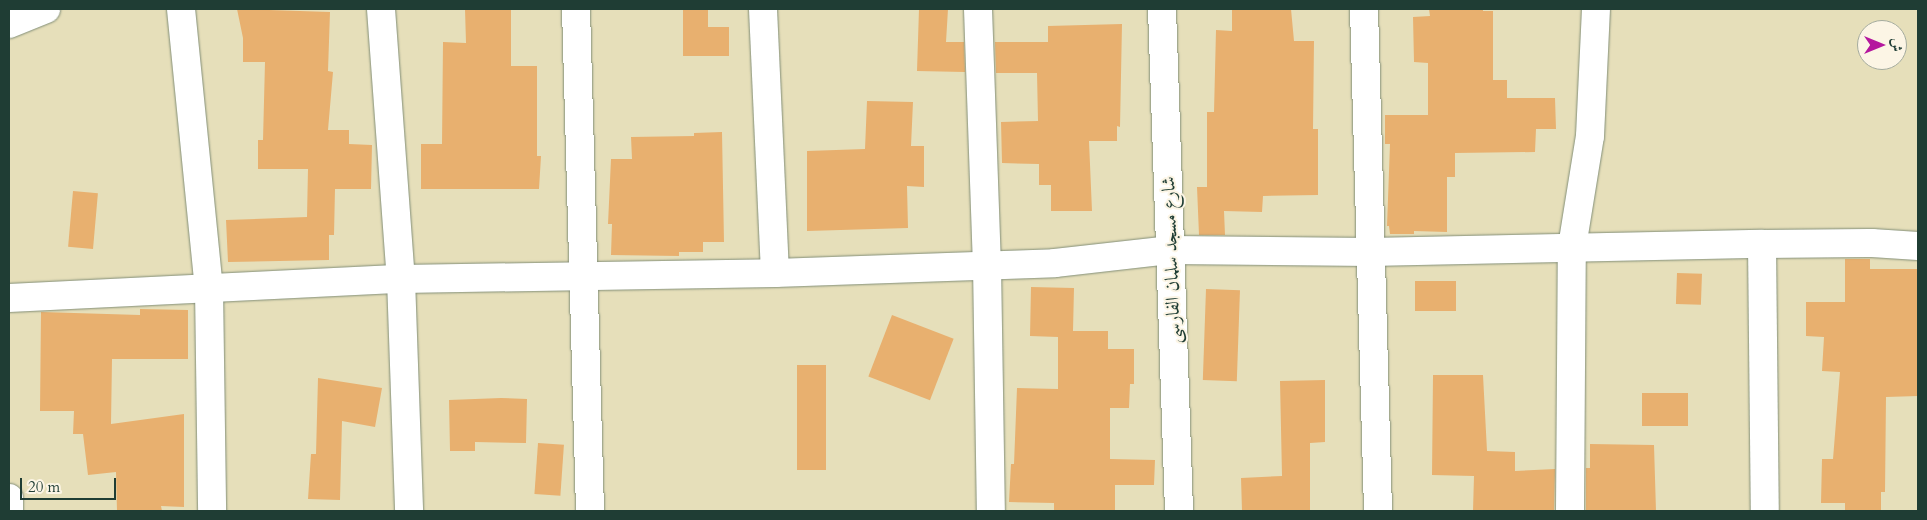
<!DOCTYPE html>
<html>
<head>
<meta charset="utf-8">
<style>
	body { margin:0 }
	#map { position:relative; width:1927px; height:520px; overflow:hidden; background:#e6dfba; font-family:Cardo,Amiri,serif }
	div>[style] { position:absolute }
	.building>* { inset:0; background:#e8b06f; transform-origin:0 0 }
	.roads { filter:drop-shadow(0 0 1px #828e77) drop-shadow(0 0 1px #828e77) }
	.minor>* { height:28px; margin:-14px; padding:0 14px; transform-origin:14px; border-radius:14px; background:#fff }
	.tertiary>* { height:28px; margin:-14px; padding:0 14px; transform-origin:14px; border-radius:14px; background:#fff }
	span { translate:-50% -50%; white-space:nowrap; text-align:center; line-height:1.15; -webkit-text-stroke:4px #fcf5e5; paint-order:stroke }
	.street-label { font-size:19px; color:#1f3d34 }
	.frame { position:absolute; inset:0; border:10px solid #1f3d34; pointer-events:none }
	.north { position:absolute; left:1857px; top:20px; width:50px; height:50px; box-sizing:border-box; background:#fcf5e5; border:1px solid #a4ab9e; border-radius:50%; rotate:90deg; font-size:14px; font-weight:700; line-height:20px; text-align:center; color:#1f3d34 }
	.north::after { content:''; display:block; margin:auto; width:18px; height:22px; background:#b5179e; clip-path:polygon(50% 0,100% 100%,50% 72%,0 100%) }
	.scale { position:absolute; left:20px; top:478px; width:96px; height:22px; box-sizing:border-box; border:2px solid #1f3d34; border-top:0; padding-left:6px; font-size:15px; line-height:18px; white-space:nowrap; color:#1f3d34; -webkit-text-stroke:4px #fcf5e5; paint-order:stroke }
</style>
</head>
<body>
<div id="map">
	<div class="building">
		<i style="clip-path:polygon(237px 9px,330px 12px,328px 71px,333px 72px,328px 130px,349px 130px,349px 144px,372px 145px,371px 189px,335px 189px,334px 235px,329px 235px,329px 260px,228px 262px,226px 220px,307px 217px,308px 169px,258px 169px,258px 140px,263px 140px,265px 62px,243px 62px,243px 38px)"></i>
		<i style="clip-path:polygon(465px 9px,511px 9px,511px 66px,537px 66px,537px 156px,541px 156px,539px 189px,421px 189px,421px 144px,442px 144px,443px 42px,466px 43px)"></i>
		<i style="clip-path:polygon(683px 9px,708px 9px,708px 27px,729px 27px,729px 56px,683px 56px)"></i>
		<i style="clip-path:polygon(919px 9px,948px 9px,946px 42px,964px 42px,965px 72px,917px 71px)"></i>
		<i style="clip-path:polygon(1232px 9px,1291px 9px,1294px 41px,1314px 41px,1313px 129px,1318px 129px,1318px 195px,1263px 196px,1262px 212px,1224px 211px,1225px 235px,1199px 235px,1197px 187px,1207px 187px,1207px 112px,1214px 112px,1216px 30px,1232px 31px)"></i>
		<i style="clip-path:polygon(1429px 9px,1483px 9px,1483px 11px,1493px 11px,1493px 80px,1507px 80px,1507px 98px,1555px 98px,1556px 129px,1536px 129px,1535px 152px,1455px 153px,1455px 177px,1447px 177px,1447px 232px,1414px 231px,1414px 234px,1390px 234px,1389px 226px,1387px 226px,1390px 144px,1385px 144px,1385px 115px,1428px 115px,1428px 63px,1414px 62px,1413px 17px,1430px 16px)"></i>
		<i style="clip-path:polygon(1122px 24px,1120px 127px,1117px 126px,1117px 141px,1089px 141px,1092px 211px,1051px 211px,1051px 185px,1039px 185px,1039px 164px,1002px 163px,1001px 122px,1038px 121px,1037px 73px,996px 73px,995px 42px,1048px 42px,1048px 26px)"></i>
		<i style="clip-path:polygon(867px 101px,913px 102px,911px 146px,924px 146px,924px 187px,907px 186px,908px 228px,807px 231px,807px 151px,865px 149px)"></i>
		<i style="clip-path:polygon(722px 132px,724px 242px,703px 242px,703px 252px,679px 252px,679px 256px,611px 255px,612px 224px,608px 224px,611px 159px,632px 159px,631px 137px,694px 136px,694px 133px)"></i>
		<i style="left:73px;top:191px;width:25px;height:56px;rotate:5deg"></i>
		<i style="clip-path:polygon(1845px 259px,1870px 259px,1870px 269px,1918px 269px,1918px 396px,1886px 397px,1885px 492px,1881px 492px,1881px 511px,1845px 511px,1845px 503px,1821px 503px,1822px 459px,1833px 459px,1840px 372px,1822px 371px,1824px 337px,1806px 336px,1806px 302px,1845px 302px)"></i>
		<i style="left:1677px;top:273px;width:25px;height:31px;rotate:2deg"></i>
		<i style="left:1415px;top:281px;width:41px;height:30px"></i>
		<i style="clip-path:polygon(1031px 287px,1074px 288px,1073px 331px,1108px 331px,1108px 349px,1134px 349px,1134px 384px,1130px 384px,1129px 408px,1110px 408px,1110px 459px,1155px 460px,1154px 485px,1115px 485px,1115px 511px,1054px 511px,1054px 503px,1009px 502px,1011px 464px,1014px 464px,1017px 388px,1058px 389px,1058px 337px,1030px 336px)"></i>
		<i style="left:1206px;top:289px;width:34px;height:91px;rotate:2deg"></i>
		<i style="clip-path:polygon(140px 309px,188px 310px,188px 359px,112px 359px,111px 424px,184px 414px,184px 507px,161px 506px,162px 511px,117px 511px,116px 472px,88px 475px,83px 434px,73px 434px,74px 411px,40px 411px,41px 312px,140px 315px)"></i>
		<i style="left:892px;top:315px;width:66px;height:66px;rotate:21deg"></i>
		<i style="left:797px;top:365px;width:29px;height:105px"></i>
		<i style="clip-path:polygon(1433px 375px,1483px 375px,1487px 451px,1515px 452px,1515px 471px,1555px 469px,1554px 511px,1473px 511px,1474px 476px,1432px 475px)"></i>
		<i style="clip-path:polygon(318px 378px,382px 388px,375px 427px,342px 421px,340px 500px,308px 499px,311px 454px,316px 454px)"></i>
		<i style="clip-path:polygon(1325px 380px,1325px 442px,1310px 443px,1310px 511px,1242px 511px,1241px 478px,1282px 476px,1280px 381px)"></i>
		<i style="left:1642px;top:393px;width:46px;height:33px"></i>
		<i style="clip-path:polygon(501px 398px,527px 399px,526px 443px,475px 442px,475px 451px,450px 451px,449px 400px)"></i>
		<i style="left:538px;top:443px;width:26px;height:51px;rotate:4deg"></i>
		<i style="clip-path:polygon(1590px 444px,1654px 445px,1656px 511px,1586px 511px,1586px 468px,1590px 468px)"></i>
	</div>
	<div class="roads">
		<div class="minor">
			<i style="left:181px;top:9px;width:280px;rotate:84.3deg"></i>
			<i style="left:209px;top:288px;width:223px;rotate:89.2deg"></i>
			<i style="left:381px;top:9px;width:271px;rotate:85.8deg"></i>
			<i style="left:401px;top:279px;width:232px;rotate:88deg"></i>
			<i style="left:576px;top:9px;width:502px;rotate:88.4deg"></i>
			<i style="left:763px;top:9px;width:264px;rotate:87.4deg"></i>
			<i style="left:978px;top:9px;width:256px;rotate:88deg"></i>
			<i style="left:987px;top:265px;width:246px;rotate:89.1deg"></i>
			<i style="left:1162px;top:9px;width:502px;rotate:88.06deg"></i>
			<i style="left:1364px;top:9px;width:502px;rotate:88.4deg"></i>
			<i style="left:1762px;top:244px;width:267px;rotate:89.4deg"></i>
			<i style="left:9px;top:298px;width:392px;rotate:-2.8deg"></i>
			<i style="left:401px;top:279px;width:374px;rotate:-0.9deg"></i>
			<i style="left:775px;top:273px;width:280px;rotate:-2deg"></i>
			<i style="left:1055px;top:263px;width:117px;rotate:-6.4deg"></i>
			<i style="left:1171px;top:250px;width:199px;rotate:0.6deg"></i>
			<i style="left:1370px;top:252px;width:392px;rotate:-1.2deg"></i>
			<i style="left:1762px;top:244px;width:110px;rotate:-0.5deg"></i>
			<i style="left:1872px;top:243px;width:46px;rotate:3.7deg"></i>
			<i style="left:9px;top:498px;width:13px;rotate:90deg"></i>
		</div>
		<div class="tertiary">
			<i style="left:9px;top:24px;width:40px;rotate:-22deg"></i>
			<i style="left:1570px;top:511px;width:264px;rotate:-89.6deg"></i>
			<i style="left:1572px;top:247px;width:112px;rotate:-80.8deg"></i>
			<i style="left:1590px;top:136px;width:127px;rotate:-87.3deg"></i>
		</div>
	</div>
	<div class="street-label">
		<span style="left:1172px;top:260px;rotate:-92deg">شارع مسجد سلمان الفارسى</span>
	</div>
	<div class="frame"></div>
	<div class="north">ش</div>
	<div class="scale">20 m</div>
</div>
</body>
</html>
